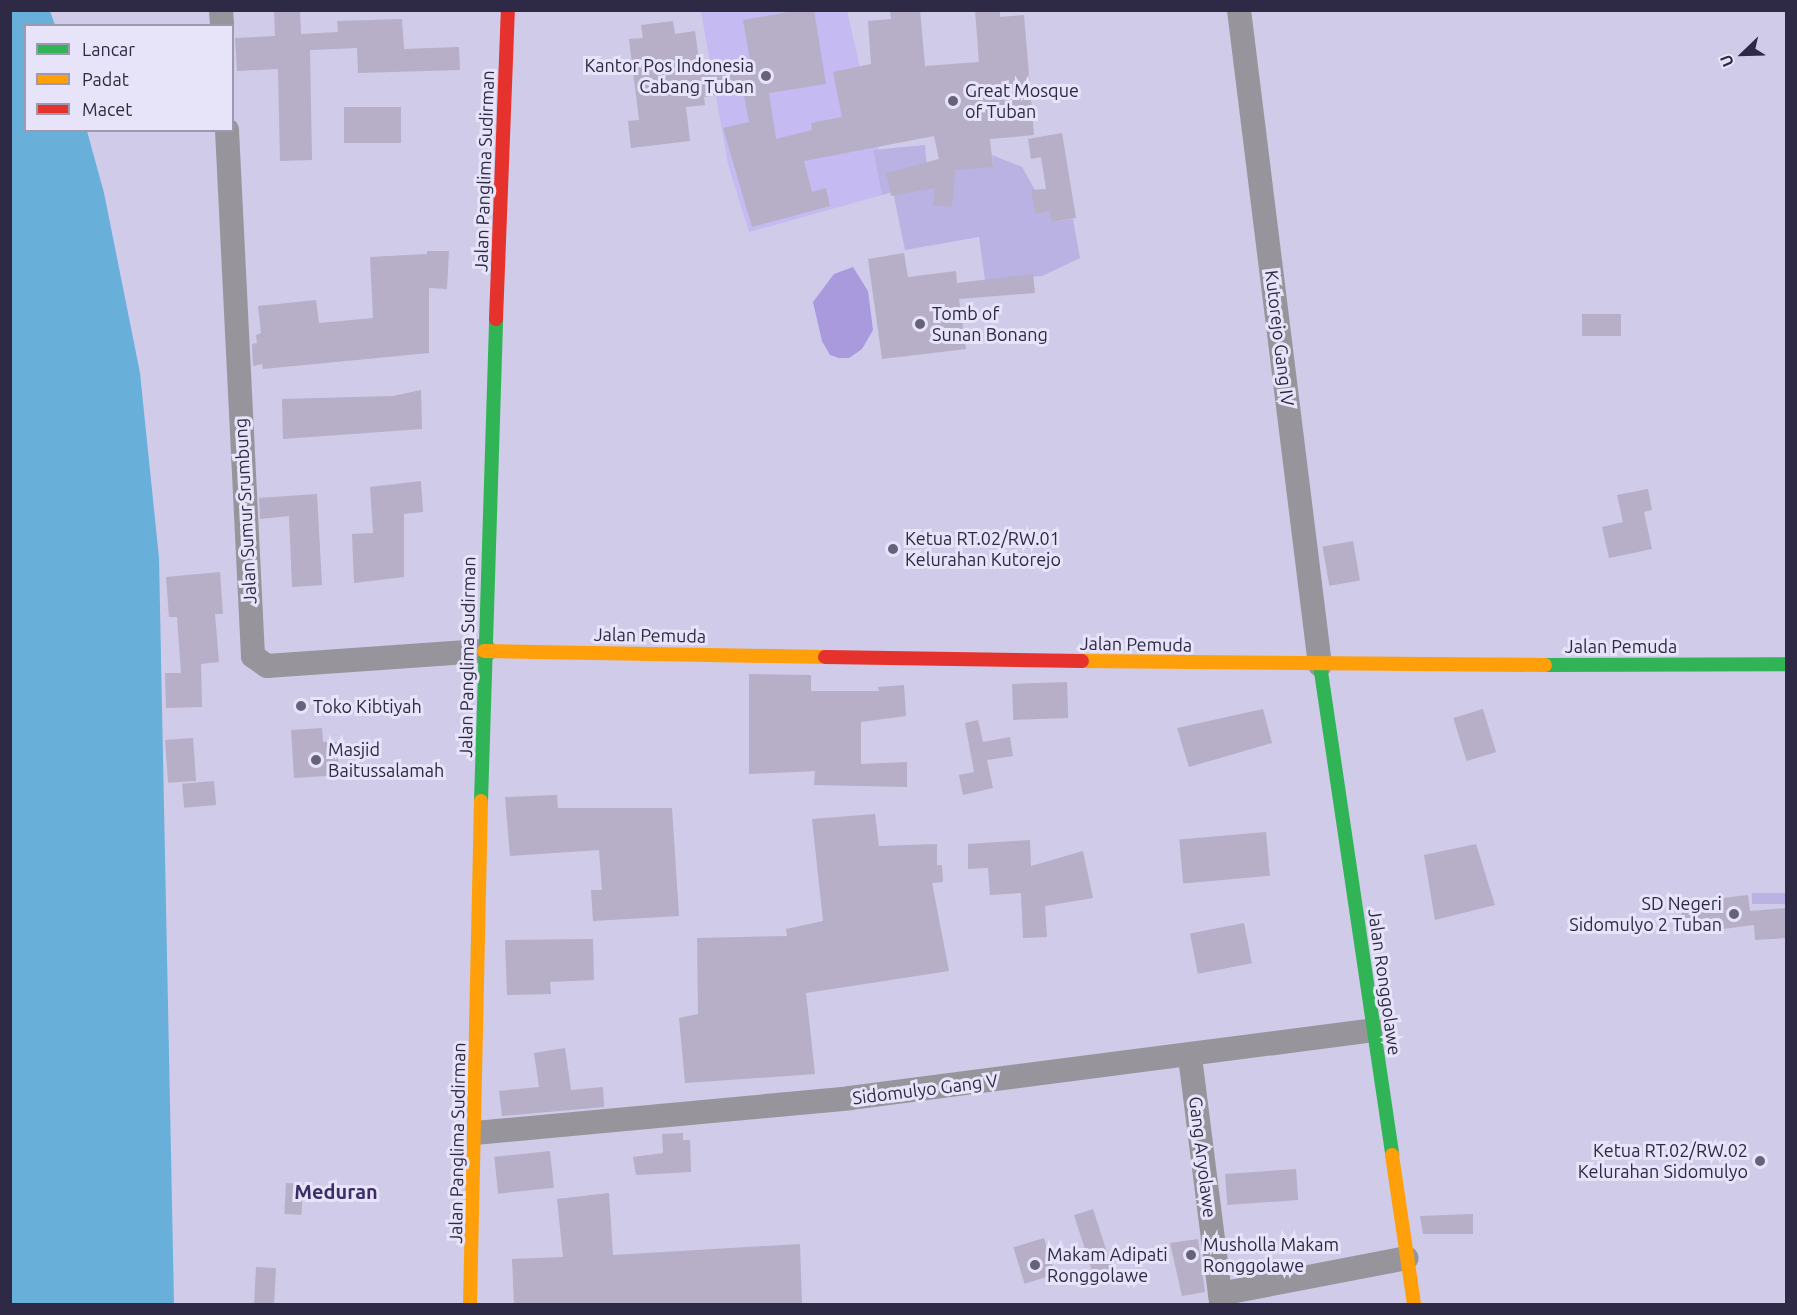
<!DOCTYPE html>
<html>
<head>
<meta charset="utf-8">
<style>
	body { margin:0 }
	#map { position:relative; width:1797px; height:1315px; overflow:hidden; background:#cfcbe8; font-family:Ubuntu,sans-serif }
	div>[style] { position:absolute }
	.built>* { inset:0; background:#c5baf1 }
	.green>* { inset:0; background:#bab2e3; transform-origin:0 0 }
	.forest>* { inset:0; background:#a89add }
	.water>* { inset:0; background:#68afd9 }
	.building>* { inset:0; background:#b7aec7; transform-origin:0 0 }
	.street>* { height:24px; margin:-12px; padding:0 12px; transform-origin:12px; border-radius:12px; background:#97959b }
	.fast>* { height:14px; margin:-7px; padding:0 7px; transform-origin:7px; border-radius:7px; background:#30b455 }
	.slow>* { height:14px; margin:-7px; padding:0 7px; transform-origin:7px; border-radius:7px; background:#ff9f0a }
	.jam>* { height:14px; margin:-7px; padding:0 7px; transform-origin:7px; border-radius:7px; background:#e5322d }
	.dots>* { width:16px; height:16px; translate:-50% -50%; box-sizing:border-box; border:3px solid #e7e4f9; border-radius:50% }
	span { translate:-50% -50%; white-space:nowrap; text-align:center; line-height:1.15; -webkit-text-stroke:6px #e7e4f9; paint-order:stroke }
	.poi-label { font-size:18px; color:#2e2944 }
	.right { translate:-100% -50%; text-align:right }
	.left { translate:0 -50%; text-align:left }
	.street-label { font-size:18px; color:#2e2944 }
	.neighbourhood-label { font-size:20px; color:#3c2d67; font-weight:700 }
	.frame { position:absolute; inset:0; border:12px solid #2e2944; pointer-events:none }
	.legend { position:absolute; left:24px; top:24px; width:210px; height:108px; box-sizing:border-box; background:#e7e4f9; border:2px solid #9d99b1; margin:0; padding:8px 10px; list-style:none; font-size:18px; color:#2e2944 }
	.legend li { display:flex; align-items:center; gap:12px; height:30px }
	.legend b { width:30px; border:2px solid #9d99b1 }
	.north { position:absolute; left:1713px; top:24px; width:60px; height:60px; -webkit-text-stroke:4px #e7e4f9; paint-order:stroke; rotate:247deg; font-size:16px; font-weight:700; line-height:24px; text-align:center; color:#2e2944 }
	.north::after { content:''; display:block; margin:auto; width:21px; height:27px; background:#2e2944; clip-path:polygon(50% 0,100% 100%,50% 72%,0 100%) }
</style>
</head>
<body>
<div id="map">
	<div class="built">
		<i style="clip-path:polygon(701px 11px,847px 11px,879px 150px,873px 150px,882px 195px,749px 232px,728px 164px)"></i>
	</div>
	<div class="green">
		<i style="clip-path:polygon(925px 145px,927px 172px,993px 166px,992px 155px,1022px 167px,1035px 190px,1032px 191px,1035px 214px,1049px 212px,1051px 222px,1073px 219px,1080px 258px,1042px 276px,985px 280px,979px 237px,905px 250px,893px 192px,882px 195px,873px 150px)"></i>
		<i style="left:1786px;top:893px;width:11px;height:34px;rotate:90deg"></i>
	</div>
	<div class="forest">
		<i style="clip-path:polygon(853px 267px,868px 291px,873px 330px,862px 349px,849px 358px,839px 358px,830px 355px,822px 341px,813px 302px,834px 274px)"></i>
	</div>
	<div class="water">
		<i style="clip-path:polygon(10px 11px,50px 11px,55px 25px,26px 26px,26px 130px,87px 131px,104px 193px,140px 373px,159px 558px,174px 1304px,11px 1304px)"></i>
	</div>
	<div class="building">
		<i style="clip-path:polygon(800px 10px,814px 10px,826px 84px,769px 93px,776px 139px,812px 130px,811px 123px,842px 117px,833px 72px,871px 64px,868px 21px,891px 19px,890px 10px,920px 10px,925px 66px,979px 62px,975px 10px,1000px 10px,1000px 17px,1024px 15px,1034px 135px,990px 139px,993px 167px,955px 170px,952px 207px,933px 205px,935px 188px,891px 196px,886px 173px,939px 159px,934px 136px,804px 161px,812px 192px,826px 188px,830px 206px,752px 227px,723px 128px,749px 122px,743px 90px,704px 97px,705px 105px,686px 107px,690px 141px,631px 148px,628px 121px,639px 120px,629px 39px,643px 38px,641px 25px,673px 21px,675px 34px,695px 31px,700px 68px,750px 60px,743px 20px)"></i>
		<i style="clip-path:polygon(274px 11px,300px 11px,301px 34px,338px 32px,337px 21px,402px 19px,404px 49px,459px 47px,460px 70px,358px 73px,357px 48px,310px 50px,312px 160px,280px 161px,278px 69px,237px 71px,235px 38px,275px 36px)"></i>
		<i style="left:344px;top:107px;width:57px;height:36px"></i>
		<i style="clip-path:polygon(1062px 133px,1076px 218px,1051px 222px,1049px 212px,1035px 214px,1031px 190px,1046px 189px,1041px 157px,1031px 159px,1028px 139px)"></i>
		<i style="clip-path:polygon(427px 251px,449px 251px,447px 289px,429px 288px,429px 353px,263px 369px,262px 364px,253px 366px,252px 344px,257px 343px,256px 335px,261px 333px,258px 306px,316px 300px,319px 323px,373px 318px,370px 257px,427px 254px)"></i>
		<i style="clip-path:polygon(904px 253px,908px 277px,956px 271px,957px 283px,1033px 274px,1035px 293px,959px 299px,966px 349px,882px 359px,868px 259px)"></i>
		<i style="left:1582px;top:314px;width:39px;height:22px"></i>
		<i style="clip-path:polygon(421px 390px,422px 429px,283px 439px,282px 399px,393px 396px)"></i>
		<i style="clip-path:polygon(421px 481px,423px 512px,404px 514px,404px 577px,354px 583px,352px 534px,373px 533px,370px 487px)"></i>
		<i style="clip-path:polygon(1648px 489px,1652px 510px,1644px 512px,1652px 549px,1609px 558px,1602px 527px,1623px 522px,1617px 495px)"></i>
		<i style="clip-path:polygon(317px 494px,322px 585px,292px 587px,289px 516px,260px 519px,259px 498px)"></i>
		<i style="left:1353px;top:541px;width:40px;height:31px;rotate:80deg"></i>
		<i style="clip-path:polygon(220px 572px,223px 614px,215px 614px,219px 662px,201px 664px,202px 707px,166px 708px,165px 673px,181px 673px,177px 617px,169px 617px,166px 577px)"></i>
		<i style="clip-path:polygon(749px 674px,811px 675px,811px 691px,879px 691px,878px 687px,904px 685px,906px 716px,861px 722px,861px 764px,907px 762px,907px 787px,814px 785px,815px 771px,749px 774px)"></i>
		<i style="left:1067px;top:682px;width:36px;height:55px;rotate:88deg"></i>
		<i style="clip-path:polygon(1263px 709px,1272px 743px,1189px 767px,1177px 728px)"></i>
		<i style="left:1483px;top:709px;width:45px;height:31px;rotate:73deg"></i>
		<i style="clip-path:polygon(978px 720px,983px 742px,1010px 737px,1013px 756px,987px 760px,993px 788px,963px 795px,959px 775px,974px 772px,965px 723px)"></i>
		<i style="clip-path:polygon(322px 728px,323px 742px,337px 742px,339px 775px,294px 778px,291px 730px)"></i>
		<i style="left:193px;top:738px;width:43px;height:28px;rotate:86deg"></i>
		<i style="left:214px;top:781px;width:24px;height:32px;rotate:85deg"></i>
		<i style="clip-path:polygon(557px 795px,558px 808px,672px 808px,679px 916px,593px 921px,591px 890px,602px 890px,599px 850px,510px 856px,505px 797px)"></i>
		<i style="clip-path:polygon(875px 814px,879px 846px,937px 844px,937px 865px,942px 865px,943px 882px,932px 883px,949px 971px,806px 993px,815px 1074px,685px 1083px,679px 1018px,698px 1014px,697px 938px,787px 936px,786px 929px,823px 921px,812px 819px)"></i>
		<i style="left:1266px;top:832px;width:44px;height:87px;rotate:85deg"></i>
		<i style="clip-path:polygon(1030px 840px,1031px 866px,1083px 851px,1093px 898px,1045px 906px,1047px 937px,1023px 938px,1021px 893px,990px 895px,988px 868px,968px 869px,968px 844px)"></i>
		<i style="clip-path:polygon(1476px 844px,1495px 905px,1435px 920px,1424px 855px)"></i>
		<i style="clip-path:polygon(1748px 895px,1750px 911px,1786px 908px,1786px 938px,1755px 940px,1754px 925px,1684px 934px,1680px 903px)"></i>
		<i style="left:1244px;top:923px;width:41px;height:55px;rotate:79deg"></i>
		<i style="clip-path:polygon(593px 939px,594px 980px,550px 982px,551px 994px,507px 995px,505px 940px)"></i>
		<i style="clip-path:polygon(565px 1048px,571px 1090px,603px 1087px,604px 1107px,502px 1116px,499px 1091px,539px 1087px,534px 1053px)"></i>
		<i style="clip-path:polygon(683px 1133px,683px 1140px,690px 1140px,691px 1172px,636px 1175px,633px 1157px,663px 1153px,662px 1134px)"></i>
		<i style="left:550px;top:1151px;width:37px;height:56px;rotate:84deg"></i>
		<i style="left:1296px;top:1169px;width:31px;height:71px;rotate:86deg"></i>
		<i style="left:286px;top:1183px;width:17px;height:31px;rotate:3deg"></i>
		<i style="clip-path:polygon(609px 1193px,613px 1255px,800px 1244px,802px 1305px,514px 1305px,512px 1259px,563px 1257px,557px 1199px)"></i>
		<i style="left:1093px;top:1209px;width:63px;height:20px;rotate:72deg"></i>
		<i style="clip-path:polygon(1473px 1214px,1473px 1234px,1423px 1234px,1420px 1216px)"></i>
		<i style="left:1044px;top:1238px;width:38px;height:32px;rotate:73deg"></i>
		<i style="clip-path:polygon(1198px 1239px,1205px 1292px,1182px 1296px,1170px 1243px)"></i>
		<i style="left:256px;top:1267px;width:20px;height:38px;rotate:3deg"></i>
	</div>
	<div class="street">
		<i style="left:221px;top:10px;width:16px;rotate:86deg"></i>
		<i style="left:1239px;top:10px;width:660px;rotate:82.95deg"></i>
		<i style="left:227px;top:130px;width:527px;rotate:87.17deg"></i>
		<i style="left:253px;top:656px;width:17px;rotate:36deg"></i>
		<i style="left:267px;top:666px;width:218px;rotate:-4deg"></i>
		<i style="left:1190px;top:1057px;width:249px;rotate:82.8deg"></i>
		<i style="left:475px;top:1133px;width:377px;rotate:-5.3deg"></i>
		<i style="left:850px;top:1098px;width:528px;rotate:-7.39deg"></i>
		<i style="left:1220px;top:1294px;width:190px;rotate:-10.9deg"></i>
	</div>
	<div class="fast">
		<i style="left:1320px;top:665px;width:495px;rotate:81.6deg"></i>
		<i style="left:1545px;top:665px;width:241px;rotate:-0.2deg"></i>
		<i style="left:481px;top:801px;width:482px;rotate:-88.2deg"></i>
	</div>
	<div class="slow">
		<i style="left:484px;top:651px;width:341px;rotate:1deg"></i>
		<i style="left:1082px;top:661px;width:463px;rotate:0.5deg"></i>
		<i style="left:1392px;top:1155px;width:151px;rotate:81.6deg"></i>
		<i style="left:470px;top:1304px;width:503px;rotate:-88.75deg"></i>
	</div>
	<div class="jam">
		<i style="left:496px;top:319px;width:309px;rotate:-87.8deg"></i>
		<i style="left:825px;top:657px;width:257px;rotate:0.9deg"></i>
	</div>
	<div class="dots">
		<i style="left:766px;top:76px;background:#66627d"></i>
		<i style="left:953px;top:101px;background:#66627d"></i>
		<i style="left:920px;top:324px;background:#66627d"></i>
		<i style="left:893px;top:549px;background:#66627d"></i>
		<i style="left:301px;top:706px;background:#66627d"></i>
		<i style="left:316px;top:760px;background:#66627d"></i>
		<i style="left:1734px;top:914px;background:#66627d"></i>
		<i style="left:1760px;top:1161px;background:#66627d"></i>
		<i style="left:1191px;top:1255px;background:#66627d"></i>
		<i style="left:1035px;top:1265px;background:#66627d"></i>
	</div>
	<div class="poi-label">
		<span class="right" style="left:754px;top:76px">Kantor Pos Indonesia<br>Cabang Tuban</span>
		<span class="left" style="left:965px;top:101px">Great Mosque<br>of Tuban</span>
		<span class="left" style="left:932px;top:324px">Tomb of<br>Sunan Bonang</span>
		<span class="left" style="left:905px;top:549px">Ketua RT.02/RW.01<br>Kelurahan Kutorejo</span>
		<span class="left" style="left:313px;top:706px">Toko Kibtiyah</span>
		<span class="left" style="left:328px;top:760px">Masjid<br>Baitussalamah</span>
		<span class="right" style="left:1722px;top:914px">SD Negeri<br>Sidomulyo 2 Tuban</span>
		<span class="right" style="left:1748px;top:1161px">Ketua RT.02/RW.02<br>Kelurahan Sidomulyo</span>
		<span class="left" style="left:1203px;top:1255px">Musholla Makam<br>Ronggolawe</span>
		<span class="left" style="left:1047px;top:1265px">Makam Adipati<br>Ronggolawe</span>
	</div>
	<div class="street-label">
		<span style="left:484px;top:171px;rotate:-88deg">Jalan Panglima Sudirman</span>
		<span style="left:1280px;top:338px;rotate:83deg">Kutorejo Gang IV</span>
		<span style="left:245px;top:511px;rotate:-93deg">Jalan Sumur Srumbung</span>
		<span style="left:650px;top:635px;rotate:1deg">Jalan Pemuda</span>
		<span style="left:1136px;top:644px;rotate:1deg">Jalan Pemuda</span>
		<span style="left:1621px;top:646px">Jalan Pemuda</span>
		<span style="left:467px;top:657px;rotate:-89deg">Jalan Panglima Sudirman</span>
		<span style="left:1385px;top:982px;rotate:82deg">Jalan Ronggolawe</span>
		<span style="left:925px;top:1089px;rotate:-7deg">Sidomulyo Gang V</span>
		<span style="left:457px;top:1143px;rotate:-89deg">Jalan Panglima Sudirman</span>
		<span style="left:1203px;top:1157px;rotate:83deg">Gang Aryolawe</span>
	</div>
	<div class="neighbourhood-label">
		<span style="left:336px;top:1191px">Meduran</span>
	</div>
	<div class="frame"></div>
	<ul class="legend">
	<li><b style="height:8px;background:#30b455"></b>Lancar</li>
	<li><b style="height:8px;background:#ff9f0a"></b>Padat</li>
	<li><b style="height:8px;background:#e5322d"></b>Macet</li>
	</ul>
	<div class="north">U</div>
</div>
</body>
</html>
